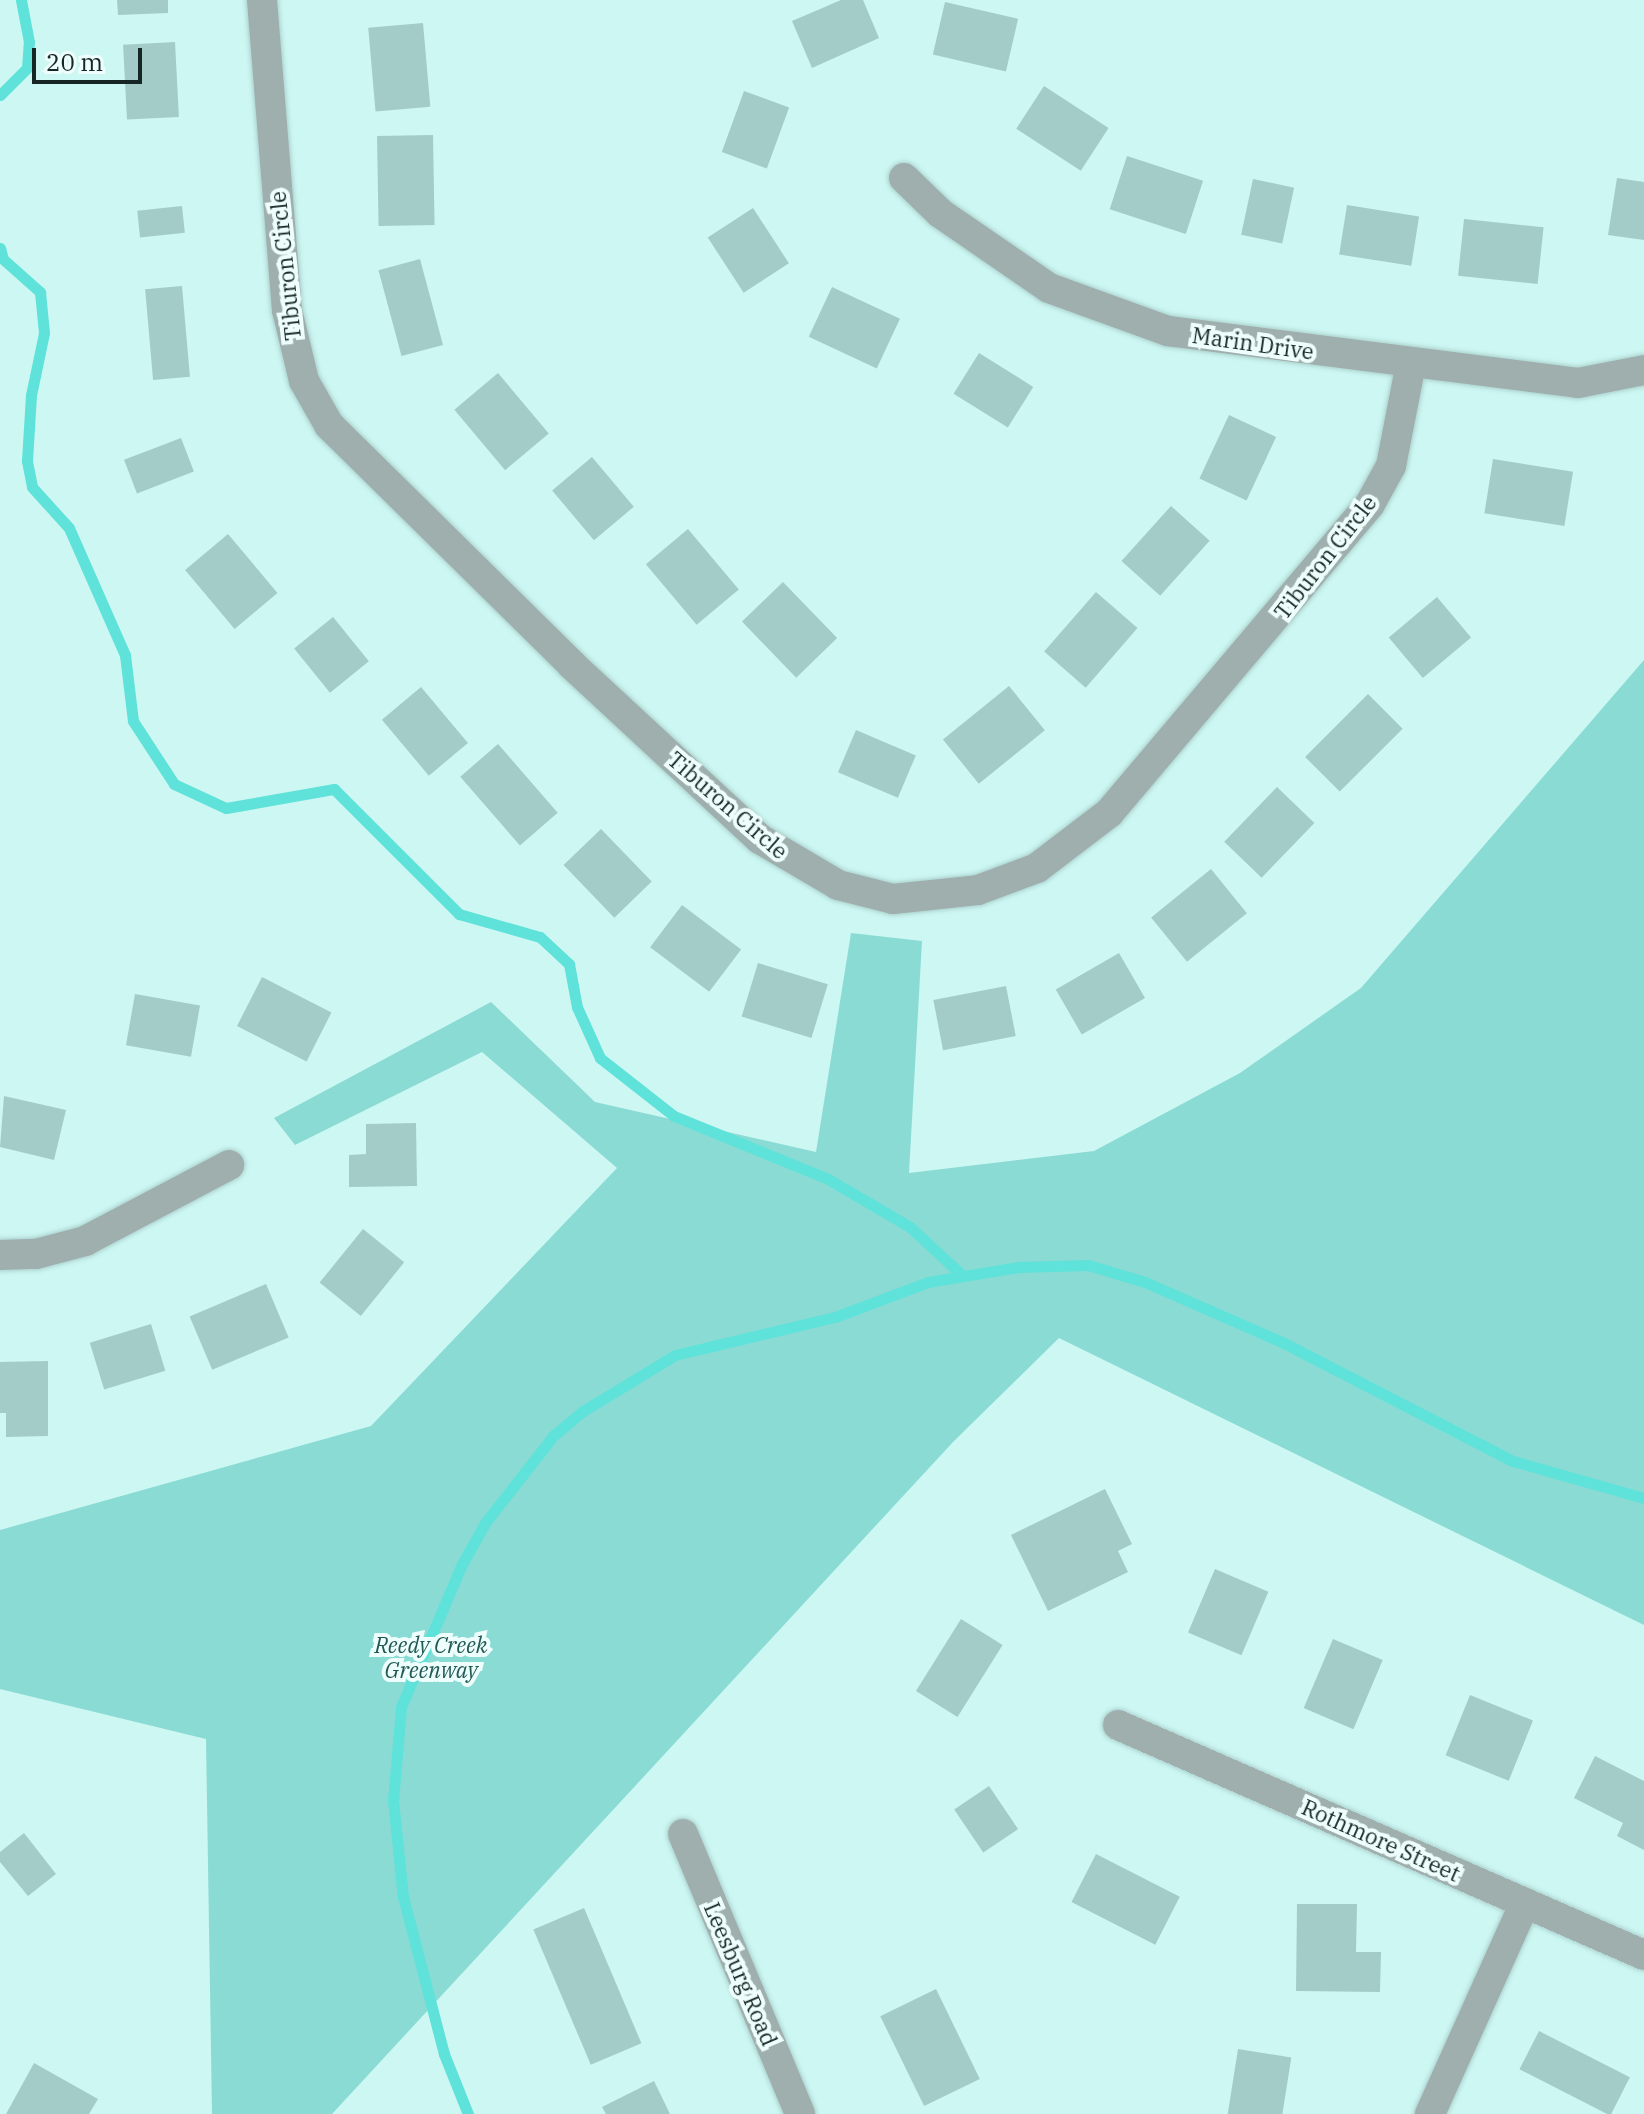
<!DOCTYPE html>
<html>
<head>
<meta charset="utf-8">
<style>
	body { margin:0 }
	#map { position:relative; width:1644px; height:2114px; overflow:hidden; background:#cdf7f3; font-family:"IBM Plex Serif",serif }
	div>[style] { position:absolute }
	.green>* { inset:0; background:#8adbd4 }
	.stream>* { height:11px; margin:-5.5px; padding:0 5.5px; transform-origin:5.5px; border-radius:5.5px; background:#5fe2d9 }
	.building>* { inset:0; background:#a3ccc8; transform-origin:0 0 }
	.roads { filter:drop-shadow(0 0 2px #acd1ce) drop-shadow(0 0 2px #acd1ce) }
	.street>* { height:30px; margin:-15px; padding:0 15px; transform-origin:15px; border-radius:15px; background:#9eafad }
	span { translate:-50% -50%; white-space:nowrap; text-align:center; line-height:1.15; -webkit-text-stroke:8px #eefefd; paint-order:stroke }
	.street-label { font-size:22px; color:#162625 }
	.park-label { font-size:22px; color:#225955; font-style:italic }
	.scale { position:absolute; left:32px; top:48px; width:110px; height:36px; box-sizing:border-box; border:4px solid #162625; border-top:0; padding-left:10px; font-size:24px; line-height:28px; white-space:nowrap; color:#162625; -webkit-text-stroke:6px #eefefd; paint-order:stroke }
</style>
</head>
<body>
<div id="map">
	<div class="green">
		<i style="clip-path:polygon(1644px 660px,1644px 1625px,1059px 1338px,953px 1442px,332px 2114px,212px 2114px,206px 1739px,0 1689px,0 1530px,371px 1426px,617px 1168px,482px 1052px,295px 1145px,274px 1118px,491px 1002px,595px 1102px,816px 1152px,851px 933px,922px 941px,909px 1173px,1094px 1151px,1240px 1073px,1361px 988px)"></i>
	</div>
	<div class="stream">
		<i style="left:0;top:95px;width:38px;rotate:-45deg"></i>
		<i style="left:27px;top:68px;width:26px;rotate:-86deg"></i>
		<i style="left:29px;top:42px;width:43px;rotate:-100.8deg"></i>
		<i style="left:0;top:248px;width:11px;rotate:75deg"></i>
		<i style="left:3px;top:259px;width:50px;rotate:41.7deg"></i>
		<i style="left:40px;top:292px;width:41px;rotate:84.4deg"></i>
		<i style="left:44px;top:333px;width:63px;rotate:101.8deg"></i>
		<i style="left:31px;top:395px;width:66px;rotate:93.5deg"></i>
		<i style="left:27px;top:461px;width:26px;rotate:79deg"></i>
		<i style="left:32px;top:487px;width:55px;rotate:47.9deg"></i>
		<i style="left:69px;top:528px;width:139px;rotate:66.2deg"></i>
		<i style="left:125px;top:655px;width:66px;rotate:83.1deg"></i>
		<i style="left:133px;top:721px;width:75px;rotate:56.9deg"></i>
		<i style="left:174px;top:784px;width:57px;rotate:24.8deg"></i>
		<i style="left:226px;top:808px;width:110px;rotate:-10deg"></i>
		<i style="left:334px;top:789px;width:177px;rotate:45deg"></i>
		<i style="left:459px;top:914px;width:84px;rotate:15.9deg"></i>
		<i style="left:540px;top:937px;width:40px;rotate:43deg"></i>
		<i style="left:569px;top:964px;width:44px;rotate:79.5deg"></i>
		<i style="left:577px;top:1007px;width:56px;rotate:65.7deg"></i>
		<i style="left:600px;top:1058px;width:94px;rotate:38.1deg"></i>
		<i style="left:674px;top:1116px;width:166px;rotate:22.2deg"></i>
		<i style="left:828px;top:1179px;width:95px;rotate:30.3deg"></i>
		<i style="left:910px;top:1227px;width:72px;rotate:42.8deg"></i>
		<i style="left:468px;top:2114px;width:65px;rotate:-111.8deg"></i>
		<i style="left:444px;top:2054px;width:162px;rotate:-104.6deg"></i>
		<i style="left:403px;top:1897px;width:97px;rotate:-95.9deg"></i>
		<i style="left:393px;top:1801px;width:94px;rotate:-85.1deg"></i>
		<i style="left:401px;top:1707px;width:153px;rotate:-66.9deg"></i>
		<i style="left:461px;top:1566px;width:49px;rotate:-60.8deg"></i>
		<i style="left:485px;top:1523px;width:110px;rotate:-52deg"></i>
		<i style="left:553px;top:1436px;width:39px;rotate:-40deg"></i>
		<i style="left:583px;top:1411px;width:108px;rotate:-31.3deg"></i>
		<i style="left:675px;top:1355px;width:164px;rotate:-13.4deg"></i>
		<i style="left:835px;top:1317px;width:99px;rotate:-20.6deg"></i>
		<i style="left:928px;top:1282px;width:92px;rotate:-9.4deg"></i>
		<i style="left:1019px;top:1267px;width:69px;rotate:-1.7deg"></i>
		<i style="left:1088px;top:1265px;width:59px;rotate:16.6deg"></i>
		<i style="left:1145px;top:1282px;width:150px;rotate:23.7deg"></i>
		<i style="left:1282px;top:1342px;width:260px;rotate:27.3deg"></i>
		<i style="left:1513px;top:1461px;width:136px;rotate:15.8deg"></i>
	</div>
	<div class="building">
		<i style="clip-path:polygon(117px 0,168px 0,168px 13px,118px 15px)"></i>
		<i style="clip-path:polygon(841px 0,863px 0,879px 38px,812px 68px,792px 21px)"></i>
		<i style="left:945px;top:2px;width:75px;height:54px;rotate:13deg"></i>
		<i style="left:423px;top:23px;width:84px;height:55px;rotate:85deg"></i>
		<i style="left:175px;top:42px;width:75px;height:52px;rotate:87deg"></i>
		<i style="left:1044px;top:86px;width:77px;height:51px;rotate:33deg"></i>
		<i style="left:744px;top:91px;width:48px;height:65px;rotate:20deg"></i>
		<i style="left:433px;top:135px;width:90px;height:56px;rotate:89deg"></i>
		<i style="left:1127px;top:156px;width:80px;height:56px;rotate:18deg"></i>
		<i style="clip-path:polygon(1617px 178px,1644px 182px,1644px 240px,1608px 235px)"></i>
		<i style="left:1253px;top:179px;width:42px;height:57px;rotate:12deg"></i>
		<i style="left:1347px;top:205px;width:73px;height:50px;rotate:9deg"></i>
		<i style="left:182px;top:206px;width:27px;height:45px;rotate:84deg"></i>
		<i style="left:753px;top:208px;width:66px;height:54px;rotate:57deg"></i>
		<i style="left:1464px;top:219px;width:80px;height:57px;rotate:6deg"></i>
		<i style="left:420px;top:259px;width:89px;height:43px;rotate:75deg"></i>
		<i style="left:182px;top:286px;width:91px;height:37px;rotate:85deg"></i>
		<i style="left:832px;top:287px;width:75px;height:55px;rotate:25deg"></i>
		<i style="left:979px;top:353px;width:64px;height:48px;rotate:32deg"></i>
		<i style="left:498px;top:373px;width:79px;height:57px;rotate:50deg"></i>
		<i style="left:1229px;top:415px;width:52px;height:70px;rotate:25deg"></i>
		<i style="left:181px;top:438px;width:36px;height:61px;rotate:69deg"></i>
		<i style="left:592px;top:457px;width:65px;height:52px;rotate:50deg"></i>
		<i style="left:1493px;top:459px;width:81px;height:55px;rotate:9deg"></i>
		<i style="left:1171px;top:506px;width:52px;height:74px;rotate:42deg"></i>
		<i style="left:688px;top:529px;width:79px;height:55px;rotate:50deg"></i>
		<i style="left:228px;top:534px;width:77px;height:56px;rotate:50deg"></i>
		<i style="left:783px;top:582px;width:78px;height:57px;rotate:46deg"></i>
		<i style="left:1096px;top:592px;width:55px;height:79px;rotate:41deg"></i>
		<i style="left:1437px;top:597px;width:53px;height:63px;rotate:50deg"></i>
		<i style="left:333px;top:617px;width:57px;height:50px;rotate:51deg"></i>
		<i style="left:1009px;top:686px;width:57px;height:85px;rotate:51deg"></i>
		<i style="left:421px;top:687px;width:73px;height:51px;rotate:50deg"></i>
		<i style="left:1368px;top:694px;width:49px;height:89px;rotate:45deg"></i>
		<i style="left:856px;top:730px;width:65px;height:46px;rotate:23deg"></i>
		<i style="left:498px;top:744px;width:91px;height:50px;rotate:49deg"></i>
		<i style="left:1277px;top:787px;width:52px;height:76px;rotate:44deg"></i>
		<i style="left:601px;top:829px;width:73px;height:52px;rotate:46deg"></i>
		<i style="left:1211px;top:869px;width:57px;height:77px;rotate:51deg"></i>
		<i style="left:682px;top:905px;width:74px;height:53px;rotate:37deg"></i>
		<i style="left:1119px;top:953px;width:52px;height:73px;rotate:60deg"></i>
		<i style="left:758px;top:963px;width:73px;height:56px;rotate:17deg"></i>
		<i style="left:262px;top:977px;width:78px;height:55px;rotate:27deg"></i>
		<i style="left:1006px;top:986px;width:51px;height:74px;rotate:79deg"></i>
		<i style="left:135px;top:994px;width:66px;height:52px;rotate:10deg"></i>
		<i style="clip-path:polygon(4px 1096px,66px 1110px,54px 1160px,0 1147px)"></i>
		<i style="clip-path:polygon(416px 1123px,417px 1186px,349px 1187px,349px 1155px,366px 1154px,366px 1124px)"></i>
		<i style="left:363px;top:1229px;width:53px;height:69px;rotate:39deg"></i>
		<i style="left:266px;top:1284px;width:58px;height:83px;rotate:67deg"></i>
		<i style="left:151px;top:1324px;width:49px;height:64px;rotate:73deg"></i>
		<i style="clip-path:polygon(48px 1361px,48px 1436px,6px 1437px,6px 1413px,0 1413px,0 1362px)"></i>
		<i style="clip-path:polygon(1105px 1489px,1132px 1544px,1118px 1551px,1128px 1572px,1048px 1611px,1011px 1535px)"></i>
		<i style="left:1215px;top:1569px;width:58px;height:69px;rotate:23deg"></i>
		<i style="left:961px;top:1619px;width:49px;height:85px;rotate:32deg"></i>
		<i style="left:1333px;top:1639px;width:54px;height:75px;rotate:23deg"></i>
		<i style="left:1470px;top:1695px;width:68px;height:65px;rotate:22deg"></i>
		<i style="clip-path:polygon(1595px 1756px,1644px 1781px,1644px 1850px,1617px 1836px,1623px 1823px,1574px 1798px)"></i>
		<i style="left:989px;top:1786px;width:52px;height:42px;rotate:56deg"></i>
		<i style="clip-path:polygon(24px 1833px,56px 1874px,28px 1896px,0 1862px,0 1852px)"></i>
		<i style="left:1096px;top:1854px;width:94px;height:54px;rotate:27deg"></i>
		<i style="clip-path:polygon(1297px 1904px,1357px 1904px,1356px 1952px,1381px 1952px,1380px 1992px,1296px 1991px)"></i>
		<i style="left:584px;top:1908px;width:147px;height:55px;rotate:67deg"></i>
		<i style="left:936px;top:1989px;width:100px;height:62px;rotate:64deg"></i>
		<i style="left:1539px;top:2031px;width:102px;height:43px;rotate:27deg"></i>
		<i style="left:1238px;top:2049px;width:54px;height:66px;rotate:9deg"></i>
		<i style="clip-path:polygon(34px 2063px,98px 2099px,89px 2114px,6px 2114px)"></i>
		<i style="clip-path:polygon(654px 2081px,670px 2114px,606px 2114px,602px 2107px)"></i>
	</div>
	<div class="roads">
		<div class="street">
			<i style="left:262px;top:0;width:311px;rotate:85.4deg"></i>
			<i style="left:287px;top:310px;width:73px;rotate:76.5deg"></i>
			<i style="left:304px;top:381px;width:51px;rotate:60.4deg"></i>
			<i style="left:329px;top:425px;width:342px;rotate:44.6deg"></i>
			<i style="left:572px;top:665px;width:256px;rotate:42.8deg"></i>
			<i style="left:760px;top:839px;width:91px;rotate:30.5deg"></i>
			<i style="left:838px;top:885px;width:57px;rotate:14.3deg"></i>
			<i style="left:893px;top:899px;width:85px;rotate:-6deg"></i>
			<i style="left:978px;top:890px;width:63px;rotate:-20.4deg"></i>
			<i style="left:1037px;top:868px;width:91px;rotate:-37.4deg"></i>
			<i style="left:1109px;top:813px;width:404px;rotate:-49.8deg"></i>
			<i style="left:1370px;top:504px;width:43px;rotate:-61.1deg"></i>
			<i style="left:1391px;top:466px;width:105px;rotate:-79deg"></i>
			<i style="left:904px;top:178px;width:50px;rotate:44.2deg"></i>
			<i style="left:940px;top:213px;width:132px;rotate:34.5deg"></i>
			<i style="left:1049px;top:288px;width:127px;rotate:19.9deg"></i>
			<i style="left:1168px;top:331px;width:413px;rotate:7.2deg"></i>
			<i style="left:1578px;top:383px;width:67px;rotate:-11.1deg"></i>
			<i style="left:0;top:1255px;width:36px;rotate:-2deg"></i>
			<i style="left:36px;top:1254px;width:51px;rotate:-14.9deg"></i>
			<i style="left:85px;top:1241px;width:163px;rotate:-27.8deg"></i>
			<i style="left:1118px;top:1725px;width:574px;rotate:23.62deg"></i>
			<i style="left:683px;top:1834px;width:303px;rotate:67.3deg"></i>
			<i style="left:1430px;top:2114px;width:231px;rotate:-65.8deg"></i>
		</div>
	</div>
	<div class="street-label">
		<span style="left:285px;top:266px;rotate:-96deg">Tiburon Circle</span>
		<span style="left:1253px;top:343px;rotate:8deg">Marin Drive</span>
		<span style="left:1325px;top:557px;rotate:-52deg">Tiburon Circle</span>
		<span style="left:728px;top:805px;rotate:41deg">Tiburon Circle</span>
		<span style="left:1381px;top:1840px;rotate:24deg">Rothmore Street</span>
		<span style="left:741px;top:1974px;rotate:67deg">Leesburg Road</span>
	</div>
	<div class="park-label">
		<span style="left:431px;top:1657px">Reedy Creek<br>Greenway</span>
	</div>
	<div class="scale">20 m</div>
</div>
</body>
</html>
